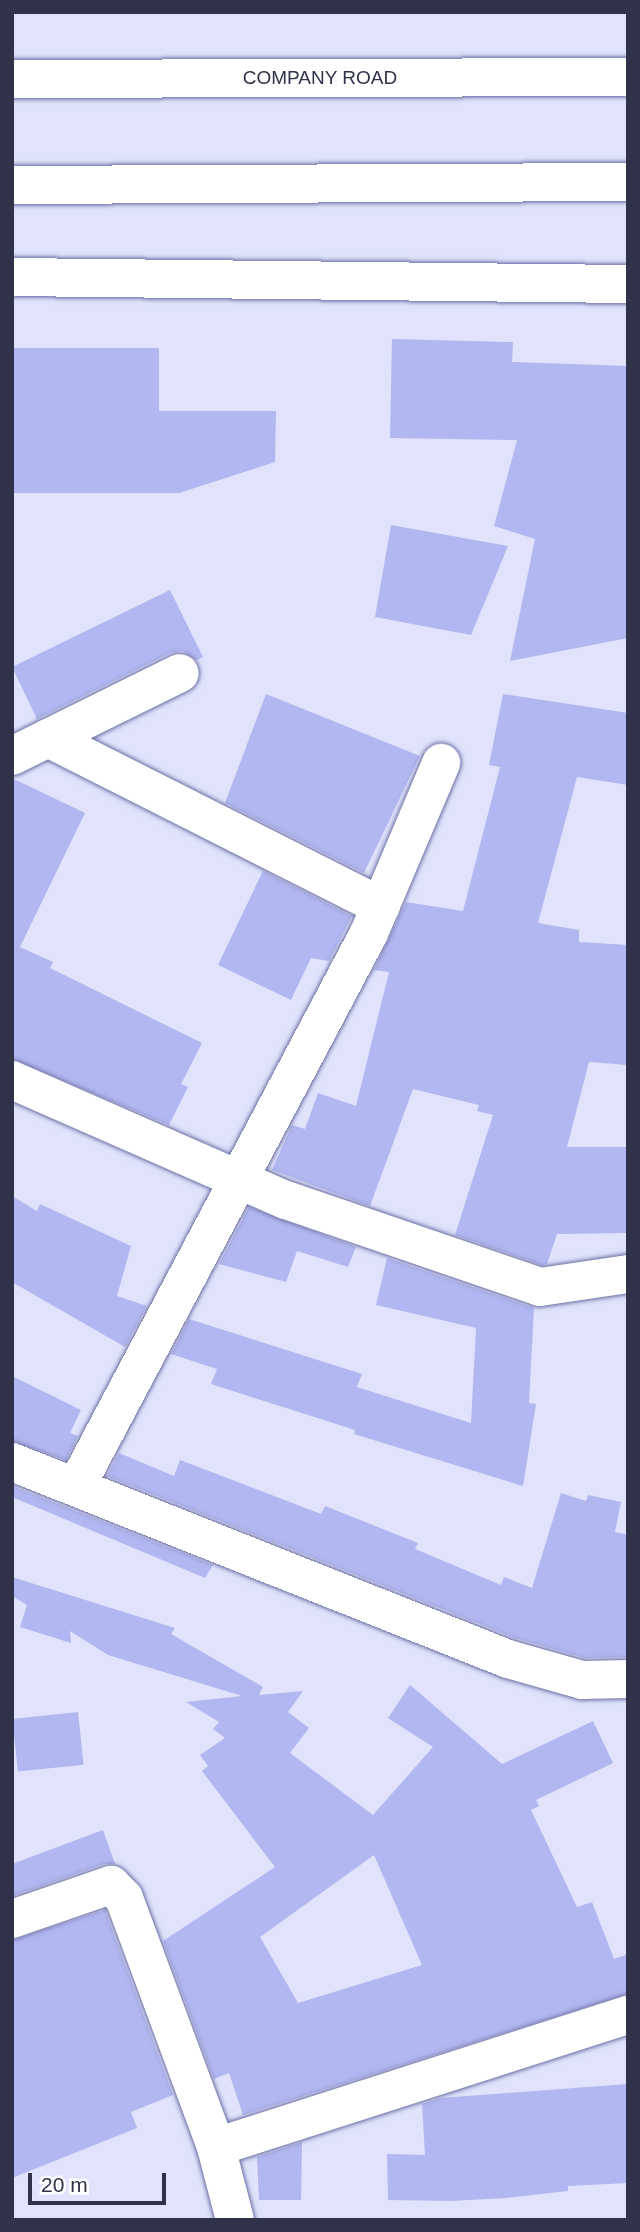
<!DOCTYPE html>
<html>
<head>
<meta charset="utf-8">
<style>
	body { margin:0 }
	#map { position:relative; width:640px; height:2232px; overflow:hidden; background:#e0e3fb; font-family:Helvetica,sans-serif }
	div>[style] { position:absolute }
	.building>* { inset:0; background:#b1b7f0; transform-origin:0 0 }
	.roads { filter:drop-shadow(0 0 2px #6c70a5) drop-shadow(0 0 2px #6c70a5) }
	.minor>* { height:38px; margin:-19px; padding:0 19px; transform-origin:19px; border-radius:19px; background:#fff }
	.highway>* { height:38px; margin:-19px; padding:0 19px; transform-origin:19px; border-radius:19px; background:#fff }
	span { translate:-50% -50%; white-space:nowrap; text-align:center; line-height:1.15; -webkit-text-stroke:5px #fff; paint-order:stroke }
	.street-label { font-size:19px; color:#303249 }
	.frame { position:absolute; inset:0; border:14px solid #303249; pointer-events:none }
	.scale { position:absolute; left:28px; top:2173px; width:138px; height:32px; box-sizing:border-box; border:4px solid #303249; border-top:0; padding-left:9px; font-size:21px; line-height:24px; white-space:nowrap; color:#303249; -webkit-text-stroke:5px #fff; paint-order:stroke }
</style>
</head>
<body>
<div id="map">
	<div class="building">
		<i style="clip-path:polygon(392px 339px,513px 342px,512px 362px,628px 366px,628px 638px,510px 661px,535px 539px,494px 526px,517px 440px,390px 438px)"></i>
		<i style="clip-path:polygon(13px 348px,159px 348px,159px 411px,276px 411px,275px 462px,179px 493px,12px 493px)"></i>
		<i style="clip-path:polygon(391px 525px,508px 546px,471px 635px,375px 617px)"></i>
		<i style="clip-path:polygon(170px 590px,203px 657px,197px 660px,182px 651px,170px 653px,37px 719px,12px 667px)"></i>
		<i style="clip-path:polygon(266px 694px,420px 756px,364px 873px,225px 803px)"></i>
		<i style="clip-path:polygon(503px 694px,628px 713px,628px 785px,577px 777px,538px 923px,579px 930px,579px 942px,628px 945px,628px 1065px,589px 1062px,567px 1147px,628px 1147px,628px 1233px,557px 1234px,547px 1264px,542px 1265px,455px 1235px,493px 1115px,477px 1111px,479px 1105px,413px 1089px,370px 1206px,272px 1170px,292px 1125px,305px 1129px,318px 1093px,356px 1106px,389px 972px,374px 970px,406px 902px,463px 911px,500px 767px,489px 765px)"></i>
		<i style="clip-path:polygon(12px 778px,85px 813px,20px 947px,53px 962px,50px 968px,202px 1043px,181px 1084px,188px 1087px,169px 1125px,12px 1059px)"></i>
		<i style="clip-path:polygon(263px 871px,352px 916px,329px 961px,311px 958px,291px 1000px,218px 965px)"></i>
		<i style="clip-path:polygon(12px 1196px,37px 1211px,40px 1204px,131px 1246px,117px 1296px,147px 1306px,125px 1347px,12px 1282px)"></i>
		<i style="clip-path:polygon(249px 1207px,356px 1247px,348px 1267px,297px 1251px,286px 1282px,219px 1264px)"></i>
		<i style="clip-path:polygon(387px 1258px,534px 1308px,529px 1403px,536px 1404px,523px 1486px,354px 1434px,355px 1430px,211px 1384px,217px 1369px,171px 1354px,189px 1319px,362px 1374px,357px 1387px,471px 1423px,476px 1328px,376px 1305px)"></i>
		<i style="clip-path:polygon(12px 1376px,81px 1410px,70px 1433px,78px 1436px,66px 1460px,12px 1441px)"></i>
		<i style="clip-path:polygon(119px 1453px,174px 1476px,180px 1460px,321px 1514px,325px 1506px,418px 1543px,415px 1549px,501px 1585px,504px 1577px,532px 1588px,561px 1493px,586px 1501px,588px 1495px,621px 1502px,615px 1532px,628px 1535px,628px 1657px,585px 1658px,515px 1638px,107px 1476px)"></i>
		<i style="clip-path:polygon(12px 1486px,213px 1565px,205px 1578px,12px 1497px)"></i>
		<i style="clip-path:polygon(evenodd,12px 1577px,175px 1628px,171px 1634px,263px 1687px,259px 1695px,303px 1691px,288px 1712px,309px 1728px,290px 1753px,373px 1815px,433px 1747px,388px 1718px,410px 1685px,502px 1764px,593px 1721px,613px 1763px,536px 1800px,539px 1806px,531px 1810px,577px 1907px,592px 1902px,614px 1959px,628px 1954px,628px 1994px,243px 2115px,229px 2073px,214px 2079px,163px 1941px,275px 1867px,202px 1771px,208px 1766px,200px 1755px,225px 1738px,213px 1729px,219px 1722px,186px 1702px,242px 1696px,108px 1655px,70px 1631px,71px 1643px,20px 1627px,27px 1605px,12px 1596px,12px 1577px,374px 1855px,422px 1965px,298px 2003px,260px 1937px,374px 1855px)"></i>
		<i style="left:78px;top:1712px;width:53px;height:66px;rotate:84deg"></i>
		<i style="clip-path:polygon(103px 1830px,115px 1864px,104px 1864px,12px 1896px,12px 1864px)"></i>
		<i style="clip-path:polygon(105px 1910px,173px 2095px,131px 2112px,137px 2128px,12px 2178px,12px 1940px)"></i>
		<i style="clip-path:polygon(628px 2084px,628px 2183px,568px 2186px,568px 2191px,506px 2198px,451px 2201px,388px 2200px,387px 2154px,425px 2155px,422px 2104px,441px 2098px)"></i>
		<i style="clip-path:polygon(302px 2142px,301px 2200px,259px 2200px,257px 2157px)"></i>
	</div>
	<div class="roads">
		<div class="minor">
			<i style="left:12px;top:277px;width:616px;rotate:0.65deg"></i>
			<i style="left:48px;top:738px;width:373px;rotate:26.8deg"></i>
			<i style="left:12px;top:756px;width:187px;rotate:-26.3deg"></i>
			<i style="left:12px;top:1080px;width:299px;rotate:23.7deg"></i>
			<i style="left:286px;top:1200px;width:268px;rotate:18.9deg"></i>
			<i style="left:540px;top:1287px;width:89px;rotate:-8.4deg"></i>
			<i style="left:12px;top:1462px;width:534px;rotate:21.66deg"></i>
			<i style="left:508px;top:1659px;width:77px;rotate:15.8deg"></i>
			<i style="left:582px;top:1680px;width:46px;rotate:-1.2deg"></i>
			<i style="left:77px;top:1485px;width:624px;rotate:-62.12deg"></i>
			<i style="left:369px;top:933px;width:185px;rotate:-67deg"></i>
			<i style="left:12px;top:1919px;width:105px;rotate:-19deg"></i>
			<i style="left:111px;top:1885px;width:18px;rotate:45deg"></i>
			<i style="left:124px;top:1898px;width:265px;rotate:69.7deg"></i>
			<i style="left:216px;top:2147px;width:75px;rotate:75.4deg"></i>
			<i style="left:216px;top:2147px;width:433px;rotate:-17.8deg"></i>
		</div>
		<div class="highway">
			<i style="left:12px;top:79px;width:616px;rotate:-0.19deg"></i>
			<i style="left:12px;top:185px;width:616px;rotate:-0.28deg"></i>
		</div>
	</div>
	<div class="street-label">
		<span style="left:320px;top:78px">COMPANY ROAD</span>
	</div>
	<div class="frame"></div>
	<div class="scale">20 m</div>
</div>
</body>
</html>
